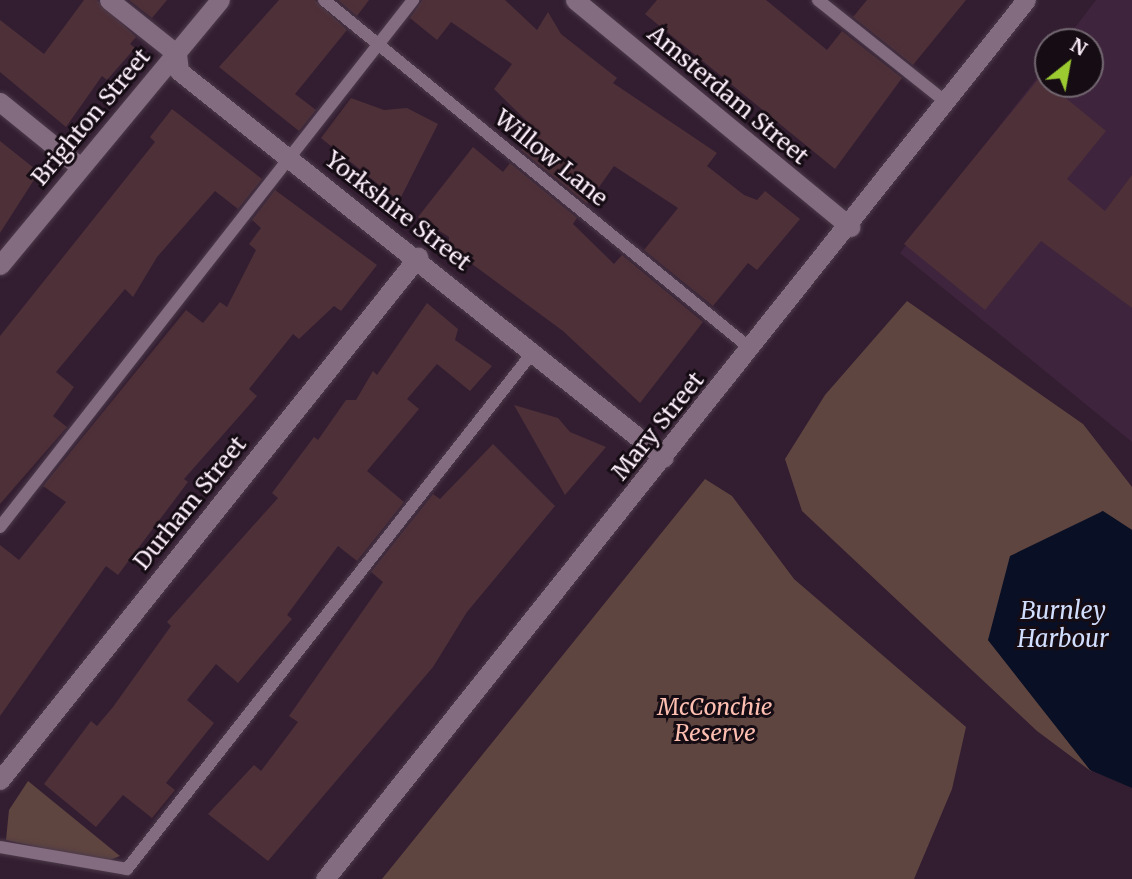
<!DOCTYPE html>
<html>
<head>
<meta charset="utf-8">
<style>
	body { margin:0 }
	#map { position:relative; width:1132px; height:879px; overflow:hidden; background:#331e31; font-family:Merriweather,serif }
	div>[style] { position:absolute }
	.built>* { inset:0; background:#3e243c }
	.green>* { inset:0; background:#5f4540 }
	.water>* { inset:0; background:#091025 }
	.building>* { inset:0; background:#4e3038 }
	.roads { filter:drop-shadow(0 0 2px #4c3a4a) drop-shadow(0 0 2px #4c3a4a) }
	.service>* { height:12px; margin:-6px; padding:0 6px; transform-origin:6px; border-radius:6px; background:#836b80 }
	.minor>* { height:19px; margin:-9.5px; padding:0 9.5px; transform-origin:9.5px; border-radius:9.5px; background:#836b80 }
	span { translate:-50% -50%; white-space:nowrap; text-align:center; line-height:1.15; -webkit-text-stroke:6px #150c14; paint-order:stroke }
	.street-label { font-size:23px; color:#fdeffb }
	.park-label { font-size:23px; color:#febfb1; font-style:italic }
	.water-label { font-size:24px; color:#d1defe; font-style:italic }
	.north { position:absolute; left:1034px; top:28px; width:70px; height:70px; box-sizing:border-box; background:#150c14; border:2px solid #726770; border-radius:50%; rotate:31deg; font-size:19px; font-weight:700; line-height:28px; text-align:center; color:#fdeffb }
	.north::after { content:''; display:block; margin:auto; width:24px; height:32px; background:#9cca31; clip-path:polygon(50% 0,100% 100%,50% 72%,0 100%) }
</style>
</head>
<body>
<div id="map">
	<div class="built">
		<i style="clip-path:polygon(1096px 0,1132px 0,1132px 442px,900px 253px,1048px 64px,1048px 84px,1090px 84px,1090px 42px,1064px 42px)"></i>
	</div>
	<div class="green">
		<i style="clip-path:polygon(907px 301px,1083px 424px,1132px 487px,1132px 530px,1102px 511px,988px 640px,1092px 772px,1037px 731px,802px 511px,785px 459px,825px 395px)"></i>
		<i style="clip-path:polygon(705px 479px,732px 496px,794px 579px,966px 727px,952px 789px,914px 879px,382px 879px)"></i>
		<i style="clip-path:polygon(28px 781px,120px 856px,105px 862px,6px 840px,9px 810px)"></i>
	</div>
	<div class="water">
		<i style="clip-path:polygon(1103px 511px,1132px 530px,1132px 788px,1090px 770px,988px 640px,1010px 556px)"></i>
	</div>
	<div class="building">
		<i style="clip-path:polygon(84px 0,97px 0,136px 37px,130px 44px,135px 48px,107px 80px,102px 76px,66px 127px,0 72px,0 20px,44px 54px)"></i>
		<i style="clip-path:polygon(129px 0,167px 0,152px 18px)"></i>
		<i style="clip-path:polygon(279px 0,315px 0,347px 30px,295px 94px,316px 110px,299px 131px,219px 67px)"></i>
		<i style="clip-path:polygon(338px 0,369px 0,357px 16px)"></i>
		<i style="clip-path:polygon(422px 0,505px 0,537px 30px,548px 12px,561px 34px,617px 78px,613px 83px,717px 153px,707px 166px,744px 195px,757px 200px,765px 191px,800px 219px,757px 270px,748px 263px,713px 306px,644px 250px,678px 208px,614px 166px,587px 204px,521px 150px,537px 131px,494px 89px,512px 64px,451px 22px,437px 40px,410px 18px)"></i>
		<i style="clip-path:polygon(657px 0,766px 0,827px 50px,842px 31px,902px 78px,835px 169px,645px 14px)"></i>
		<i style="clip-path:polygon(867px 0,966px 0,913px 65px,853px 17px)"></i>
		<i style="clip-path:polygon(1040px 77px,1106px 131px,1067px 179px,1105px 211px,1132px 175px,1132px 308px,1041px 241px,985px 310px,904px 244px)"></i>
		<i style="clip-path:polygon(351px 98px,384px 110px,407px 108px,438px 124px,399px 201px,321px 138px)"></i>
		<i style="clip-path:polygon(172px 109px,262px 179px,238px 209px,215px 191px,157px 257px,133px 297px,125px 289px,56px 372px,74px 387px,53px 416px,67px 427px,0 504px,0 336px,155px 142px,150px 137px)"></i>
		<i style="clip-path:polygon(0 141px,39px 172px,0 233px)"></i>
		<i style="clip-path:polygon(473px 147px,503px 172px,510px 163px,577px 218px,573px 224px,614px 264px,622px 255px,703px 322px,640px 403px,563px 331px,449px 247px,449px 237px,418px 217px)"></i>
		<i style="clip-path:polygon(275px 190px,377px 265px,341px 311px,334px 306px,299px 339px,293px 334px,249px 389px,257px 396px,184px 479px,188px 482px,118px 575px,106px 566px,0 716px,0 545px,19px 560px,66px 502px,43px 486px,186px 310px,203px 323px,220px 302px,227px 307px,256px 250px,249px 244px,261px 228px,252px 220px)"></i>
		<i style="clip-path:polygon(427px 303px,458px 329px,455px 340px,492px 366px,470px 391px,437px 364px,407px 399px,419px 409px,367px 471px,404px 502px,357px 561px,338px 546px,287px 615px,292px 619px,238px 683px,216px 664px,187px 700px,214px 723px,166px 783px,175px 790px,152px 818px,123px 795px,96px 827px,44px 784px,91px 721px,97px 726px,113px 707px,171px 626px,167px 622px,278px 498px,272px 493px,314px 437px,318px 440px,346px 400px,356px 400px,373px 371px,377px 375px)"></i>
		<i style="clip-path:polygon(514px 405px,558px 418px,570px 432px,606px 447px,565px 495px)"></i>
		<i style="clip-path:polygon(493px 444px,555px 506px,467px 612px,433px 667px,268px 861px,208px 814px,254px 765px,261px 771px,298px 722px,289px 716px,383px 582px,371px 572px,433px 494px,440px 499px)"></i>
	</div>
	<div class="roads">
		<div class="service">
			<i style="left:324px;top:0;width:551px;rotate:39.26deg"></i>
			<i style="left:818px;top:0;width:164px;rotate:38.6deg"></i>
			<i style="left:0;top:527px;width:670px;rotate:-51.91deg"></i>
			<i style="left:0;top:847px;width:129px;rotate:9.8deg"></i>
			<i style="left:127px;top:869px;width:657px;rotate:-51.86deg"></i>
		</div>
		<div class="minor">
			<i style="left:109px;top:0;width:87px;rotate:38.5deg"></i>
			<i style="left:177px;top:54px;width:17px;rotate:83deg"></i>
			<i style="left:179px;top:71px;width:620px;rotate:38.59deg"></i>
			<i style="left:575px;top:0;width:357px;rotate:39.5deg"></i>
			<i style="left:0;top:102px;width:103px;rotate:39.1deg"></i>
			<i style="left:0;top:265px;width:344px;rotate:-50.3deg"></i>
			<i style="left:0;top:780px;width:670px;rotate:-51.37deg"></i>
			<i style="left:325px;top:879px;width:1124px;rotate:-51.43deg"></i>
		</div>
	</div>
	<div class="street-label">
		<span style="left:728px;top:95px;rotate:40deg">Amsterdam Street</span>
		<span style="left:91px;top:117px;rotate:-50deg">Brighton Street</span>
		<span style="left:551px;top:158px;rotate:39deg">Willow Lane</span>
		<span style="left:398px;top:211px;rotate:38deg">Yorkshire Street</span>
		<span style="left:658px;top:426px;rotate:-51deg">Mary Street</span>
		<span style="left:190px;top:503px;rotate:-51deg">Durham Street</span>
	</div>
	<div class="park-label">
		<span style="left:715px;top:720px">McConchie<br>Reserve</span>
	</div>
	<div class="water-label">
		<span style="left:1063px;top:625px">Burnley<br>Harbour</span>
	</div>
	<div class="north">N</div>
</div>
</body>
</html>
